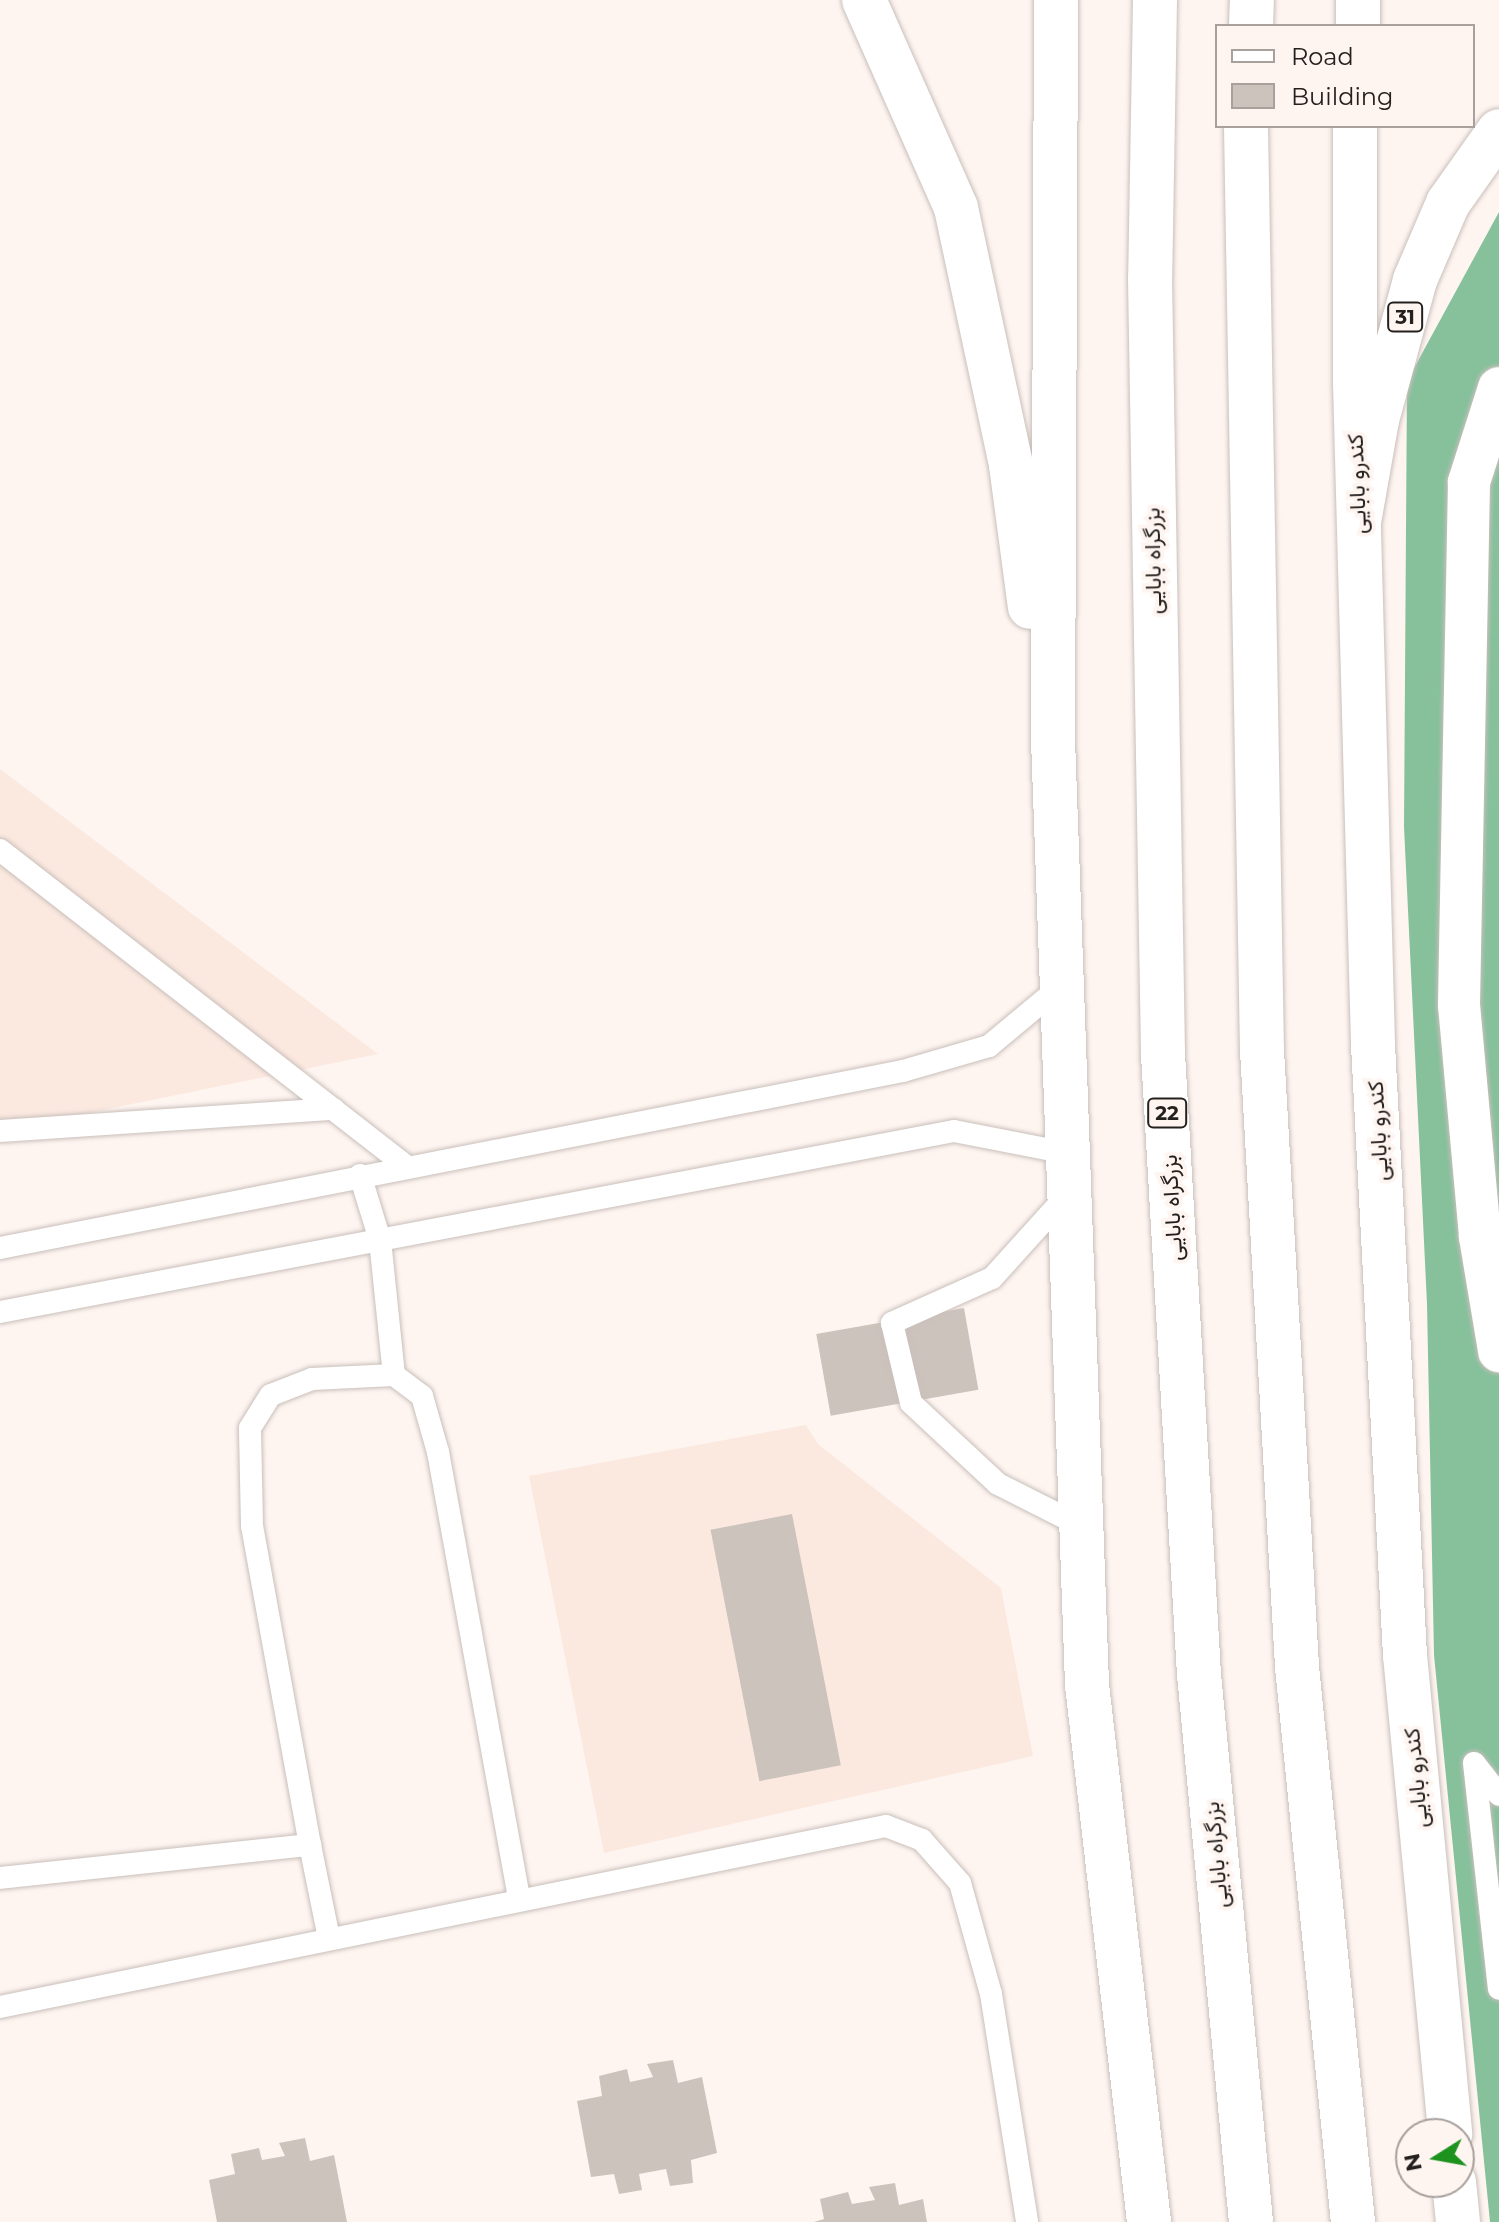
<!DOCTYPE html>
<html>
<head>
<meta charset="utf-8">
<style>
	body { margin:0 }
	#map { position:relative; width:1499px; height:2222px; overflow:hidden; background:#fef5f1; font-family:Montserrat,Vazirmatn,sans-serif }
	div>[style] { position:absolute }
	.built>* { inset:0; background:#fbe9e0 }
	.forest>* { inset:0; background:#86c19c }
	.building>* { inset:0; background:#cdc3bd; transform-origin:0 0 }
	.roads { filter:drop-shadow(0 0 2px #c9bfba) drop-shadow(0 0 2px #c9bfba) }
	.service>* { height:22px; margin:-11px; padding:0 11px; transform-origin:11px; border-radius:11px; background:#fff }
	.minor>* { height:42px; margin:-21px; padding:0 21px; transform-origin:21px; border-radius:21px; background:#fff }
	.primary>* { height:44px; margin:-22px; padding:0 22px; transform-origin:22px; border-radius:22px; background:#fff }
	.trunk>* { height:44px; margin:-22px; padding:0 22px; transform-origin:22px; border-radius:22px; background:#fff }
	span { translate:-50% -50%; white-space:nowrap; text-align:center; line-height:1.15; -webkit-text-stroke:8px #fef5f1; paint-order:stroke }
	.shield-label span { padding:2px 6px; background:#fef5f1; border:2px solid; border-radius:6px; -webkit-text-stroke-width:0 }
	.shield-label { font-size:20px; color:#24201e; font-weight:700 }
	.street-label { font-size:22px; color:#24201e }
	.legend { position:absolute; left:1215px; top:24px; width:260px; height:104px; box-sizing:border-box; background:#fef5f1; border:2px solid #a7a09d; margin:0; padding:10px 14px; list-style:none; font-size:24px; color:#24201e }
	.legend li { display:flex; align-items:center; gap:16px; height:40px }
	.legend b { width:40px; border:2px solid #a7a09d }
	.north { position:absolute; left:1395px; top:2118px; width:80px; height:80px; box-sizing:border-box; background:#fef5f1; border:2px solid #a7a09d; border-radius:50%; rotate:259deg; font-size:22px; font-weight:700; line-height:32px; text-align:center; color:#24201e }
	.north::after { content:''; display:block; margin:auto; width:28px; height:36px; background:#1d921e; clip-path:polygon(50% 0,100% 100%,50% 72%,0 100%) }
</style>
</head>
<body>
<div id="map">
	<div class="built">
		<i style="clip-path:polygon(0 769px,378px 1054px,0 1131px)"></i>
		<i style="clip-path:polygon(806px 1425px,818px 1444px,1001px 1588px,1033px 1756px,604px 1853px,529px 1476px)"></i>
	</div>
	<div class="forest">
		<i style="clip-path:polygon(1499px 212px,1499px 2222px,1490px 2222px,1434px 1655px,1427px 1304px,1404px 827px,1407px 381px)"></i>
	</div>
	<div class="building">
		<i style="left:964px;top:1308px;width:83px;height:150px;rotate:80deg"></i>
		<i style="left:792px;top:1514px;width:256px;height:83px;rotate:79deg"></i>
		<i style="clip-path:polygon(673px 2060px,678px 2083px,702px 2077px,717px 2153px,691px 2160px,693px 2183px,670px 2186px,666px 2169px,639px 2174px,642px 2190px,619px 2194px,614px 2174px,591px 2177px,577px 2101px,602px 2096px,599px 2076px,627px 2069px,630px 2082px,653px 2077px,647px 2064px)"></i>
		<i style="clip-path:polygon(305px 2138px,310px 2161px,334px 2155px,347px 2222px,217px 2222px,209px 2180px,235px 2174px,231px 2154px,259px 2148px,262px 2160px,285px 2156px,279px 2143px)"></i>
		<i style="clip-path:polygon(895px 2183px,899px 2205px,923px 2199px,927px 2222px,814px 2222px,824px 2219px,820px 2199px,848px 2192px,852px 2204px,875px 2200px,869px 2187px)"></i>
	</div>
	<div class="roads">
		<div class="service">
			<i style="left:0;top:850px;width:514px;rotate:37.89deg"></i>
			<i style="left:0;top:1131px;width:334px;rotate:-3.8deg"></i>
			<i style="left:360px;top:1175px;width:68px;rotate:72.9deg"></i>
			<i style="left:380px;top:1240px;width:136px;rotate:84.1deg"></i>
			<i style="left:1068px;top:1194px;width:113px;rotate:132.1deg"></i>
			<i style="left:992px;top:1278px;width:110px;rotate:155.8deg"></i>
			<i style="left:892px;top:1323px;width:82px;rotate:76.6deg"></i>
			<i style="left:911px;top:1403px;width:119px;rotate:43deg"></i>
			<i style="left:998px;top:1484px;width:93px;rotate:26.8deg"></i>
			<i style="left:0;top:1248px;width:920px;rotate:-11.09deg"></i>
			<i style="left:903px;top:1071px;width:90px;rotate:-16.2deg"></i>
			<i style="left:989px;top:1046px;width:94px;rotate:-39.8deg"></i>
			<i style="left:0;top:1312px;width:971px;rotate:-10.74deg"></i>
			<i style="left:954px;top:1131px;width:115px;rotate:11deg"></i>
			<i style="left:1474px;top:1763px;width:227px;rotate:83.7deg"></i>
			<i style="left:1475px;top:1764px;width:39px;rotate:52deg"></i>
			<i style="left:310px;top:1845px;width:324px;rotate:-100.3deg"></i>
			<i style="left:252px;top:1526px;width:98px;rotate:-91.2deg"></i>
			<i style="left:250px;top:1428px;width:39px;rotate:-58deg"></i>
			<i style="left:271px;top:1395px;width:44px;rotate:-21.3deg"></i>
			<i style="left:312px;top:1379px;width:82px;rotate:-2.8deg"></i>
			<i style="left:394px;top:1375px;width:35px;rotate:37deg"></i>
			<i style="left:422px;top:1396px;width:58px;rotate:74.1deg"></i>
			<i style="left:438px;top:1452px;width:453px;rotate:79.7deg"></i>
			<i style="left:0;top:1878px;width:312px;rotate:-6.1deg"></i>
			<i style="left:310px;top:1845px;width:95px;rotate:78.5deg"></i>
			<i style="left:0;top:2007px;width:904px;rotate:-11.55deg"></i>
			<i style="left:886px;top:1826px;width:39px;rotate:21deg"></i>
			<i style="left:922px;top:1840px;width:57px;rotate:48.5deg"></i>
			<i style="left:960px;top:1883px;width:115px;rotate:74.4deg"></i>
			<i style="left:991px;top:1994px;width:231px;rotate:81deg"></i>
		</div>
		<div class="minor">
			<i style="left:1499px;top:388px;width:99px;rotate:107.7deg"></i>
			<i style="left:1469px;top:482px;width:523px;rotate:91.1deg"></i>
			<i style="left:1459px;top:1005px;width:233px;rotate:84.8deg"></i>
			<i style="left:1480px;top:1237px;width:116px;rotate:80.5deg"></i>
		</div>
		<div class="primary">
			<i style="left:864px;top:0;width:227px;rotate:66.1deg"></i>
			<i style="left:956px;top:208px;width:263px;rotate:77.9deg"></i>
			<i style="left:1011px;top:465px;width:143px;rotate:82.4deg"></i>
			<i style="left:1056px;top:0;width:739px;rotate:90.23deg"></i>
			<i style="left:1053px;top:739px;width:947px;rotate:87.94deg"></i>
			<i style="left:1087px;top:1685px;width:541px;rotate:83.41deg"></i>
			<i style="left:1358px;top:26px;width:26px;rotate:-90deg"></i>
			<i style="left:1355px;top:126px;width:257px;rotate:90deg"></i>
			<i style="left:1355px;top:383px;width:662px;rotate:88.44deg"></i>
			<i style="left:1373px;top:1045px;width:611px;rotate:87deg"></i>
			<i style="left:1405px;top:1655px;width:481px;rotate:84.6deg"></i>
			<i style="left:1454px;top:2182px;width:40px;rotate:84.3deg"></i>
		</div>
		<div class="trunk">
			<i style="left:1155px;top:0;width:278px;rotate:91deg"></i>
			<i style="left:1150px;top:278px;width:776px;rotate:89.04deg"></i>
			<i style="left:1163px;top:1054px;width:621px;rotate:86.68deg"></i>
			<i style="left:1199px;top:1674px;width:550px;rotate:84.58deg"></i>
			<i style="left:1251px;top:26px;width:26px;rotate:-88deg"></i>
			<i style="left:1246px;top:126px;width:924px;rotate:89.01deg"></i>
			<i style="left:1262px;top:1050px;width:618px;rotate:86.75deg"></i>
			<i style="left:1297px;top:1667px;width:558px;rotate:84.24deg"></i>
			<i style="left:1359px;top:522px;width:104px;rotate:-80deg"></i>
			<i style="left:1377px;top:420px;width:145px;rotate:-74.8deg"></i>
			<i style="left:1415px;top:280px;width:84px;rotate:-66.8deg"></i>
			<i style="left:1448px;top:203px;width:88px;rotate:-54.7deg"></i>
		</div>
	</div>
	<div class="shield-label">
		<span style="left:1405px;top:317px">31</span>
		<span style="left:1167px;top:1113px">22</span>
	</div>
	<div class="street-label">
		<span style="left:1357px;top:484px;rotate:-92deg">کندرو بابایی</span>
		<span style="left:1153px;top:561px;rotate:-91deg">بزرگراه بابایی</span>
		<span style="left:1378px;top:1131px;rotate:-93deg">کندرو بابایی</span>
		<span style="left:1172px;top:1208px;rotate:-93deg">بزرگراه بابایی</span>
		<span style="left:1416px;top:1778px;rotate:-95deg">کندرو بابایی</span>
		<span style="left:1216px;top:1855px;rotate:-95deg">بزرگراه بابایی</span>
	</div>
	<ul class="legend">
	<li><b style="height:10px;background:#fff"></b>Road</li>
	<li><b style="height:22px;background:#cdc3bd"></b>Building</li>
	</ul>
	<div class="north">N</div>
</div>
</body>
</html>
